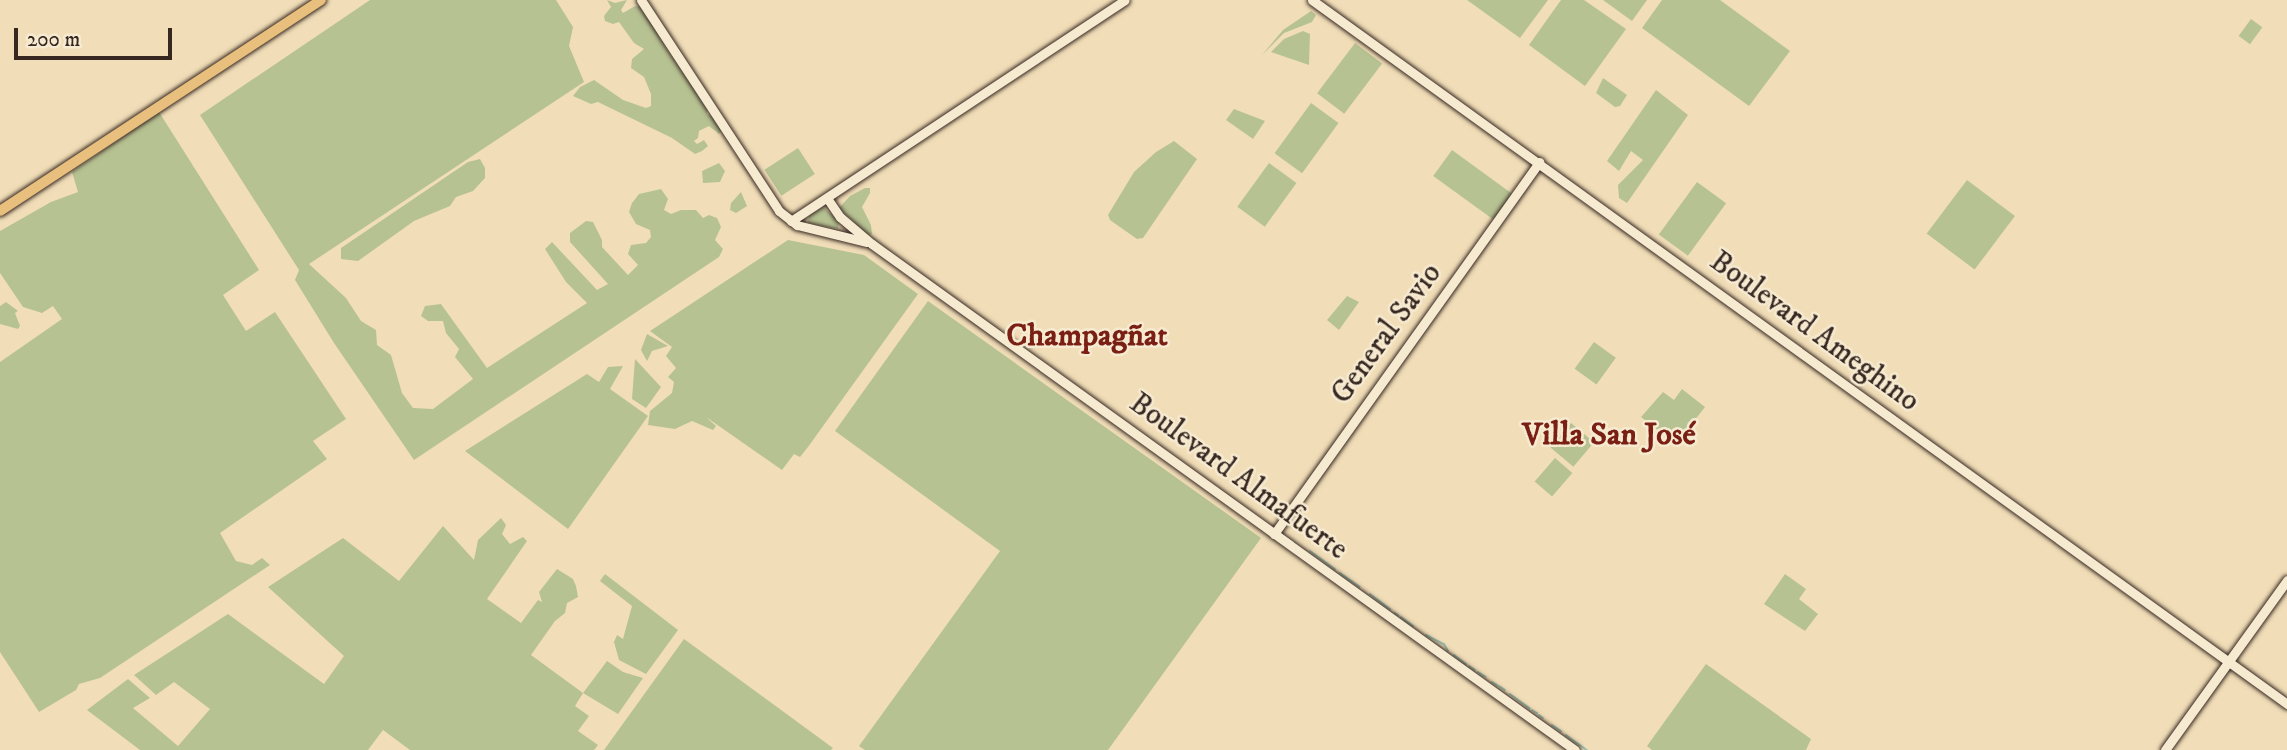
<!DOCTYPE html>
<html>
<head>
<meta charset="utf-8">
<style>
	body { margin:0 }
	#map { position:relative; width:2287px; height:750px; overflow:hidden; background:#f1deb8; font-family:"IM FELL DW Pica",serif }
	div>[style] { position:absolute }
	.green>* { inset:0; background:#b7c292; transform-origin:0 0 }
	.stream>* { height:2px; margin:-1px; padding:0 1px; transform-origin:1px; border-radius:1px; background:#9bbdaa }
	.roads { filter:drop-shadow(0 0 2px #362721) drop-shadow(0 0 2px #362721) }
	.secondary>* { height:9px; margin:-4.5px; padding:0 4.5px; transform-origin:4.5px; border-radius:4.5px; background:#f6ead1 }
	.primary>* { height:10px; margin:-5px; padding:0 5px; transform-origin:5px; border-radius:5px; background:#e8bf7c }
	span { translate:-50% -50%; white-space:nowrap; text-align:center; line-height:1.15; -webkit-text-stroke:5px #f6ead1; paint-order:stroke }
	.street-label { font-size:30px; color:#362721 }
	.neighbourhood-label { font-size:32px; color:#7a1f14; font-weight:700 }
	.scale { position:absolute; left:14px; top:28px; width:158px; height:32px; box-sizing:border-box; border:4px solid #362721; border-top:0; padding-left:9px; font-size:21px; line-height:24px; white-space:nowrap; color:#362721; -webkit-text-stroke:5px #f6ead1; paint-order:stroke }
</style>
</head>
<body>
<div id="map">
	<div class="green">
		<i style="clip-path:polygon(370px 0,556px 0,573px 27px,569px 46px,584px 82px,309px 264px,346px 298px,361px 321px,376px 330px,377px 345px,391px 355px,402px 393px,413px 408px,433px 409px,473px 379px,455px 357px,459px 349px,446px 333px,443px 321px,428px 321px,421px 316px,425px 306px,441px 304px,487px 368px,587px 303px,566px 282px,545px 249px,552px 242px,597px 290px,608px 284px,570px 242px,570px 233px,586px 221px,593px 222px,602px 240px,602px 247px,628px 275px,638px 265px,628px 254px,631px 245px,646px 243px,651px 237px,650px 230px,636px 224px,629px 212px,632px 203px,639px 194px,661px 189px,668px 199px,664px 210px,671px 214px,681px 210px,696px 210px,703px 218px,709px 215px,717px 218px,721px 227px,715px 240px,723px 249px,719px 257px,414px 460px,334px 343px,295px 280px,299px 270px,200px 115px)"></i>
		<i style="clip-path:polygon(607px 0,615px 3px,627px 0,621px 10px,623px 13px,635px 6px,642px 7px,667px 50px,707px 108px,707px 114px,713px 117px,723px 129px,719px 134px,709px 126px,699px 131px,698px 138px,694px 141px,697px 144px,704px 140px,708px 146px,702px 151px,695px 154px,672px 138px,598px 102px,591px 104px,573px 96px,580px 87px,594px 80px,623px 100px,646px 108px,651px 106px,651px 94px,644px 77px,631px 68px,632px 59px,644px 49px,634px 43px,619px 22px,613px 24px,605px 21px,604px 16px,611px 7px)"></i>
		<i style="clip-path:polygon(1467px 0,1548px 0,1520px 38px)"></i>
		<i style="clip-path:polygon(1561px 0,1584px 0,1626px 29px,1585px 86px,1529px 45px)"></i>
		<i style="clip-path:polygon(1603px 0,1647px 0,1632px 21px)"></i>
		<i style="clip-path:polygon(1662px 0,1720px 0,1790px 51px,1749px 106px,1642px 28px)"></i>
		<i style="clip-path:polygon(1311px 11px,1316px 15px,1312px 22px,1284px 33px,1262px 55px,1283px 30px)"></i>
		<i style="left:2251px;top:19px;width:14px;height:21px;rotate:36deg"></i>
		<i style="clip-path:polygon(1303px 31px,1310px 34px,1309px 65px,1271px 52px,1284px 39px)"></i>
		<i style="left:1355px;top:43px;width:34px;height:63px;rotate:37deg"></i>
		<i style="clip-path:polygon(1603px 78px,1627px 95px,1620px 106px,1615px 107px,1596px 93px)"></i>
		<i style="clip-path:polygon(1656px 90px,1688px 115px,1627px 203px,1619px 198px,1618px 185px,1643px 160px,1631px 151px,1619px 171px,1607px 161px)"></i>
		<i style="left:1311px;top:103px;width:34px;height:62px;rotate:36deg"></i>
		<i style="clip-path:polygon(1234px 109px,1265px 121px,1253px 139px,1226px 120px)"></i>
		<i style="clip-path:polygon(159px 112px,259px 270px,223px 295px,246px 331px,275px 312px,346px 419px,313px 441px,327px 459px,220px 533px,236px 561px,252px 565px,262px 558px,270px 565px,100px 678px,79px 684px,76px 690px,39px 712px,0 652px,0 362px,62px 319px,53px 306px,42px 313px,23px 307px,0 273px,0 231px,51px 202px,78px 192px,72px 172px)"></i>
		<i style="clip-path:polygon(1174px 141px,1197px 159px,1143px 238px,1137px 239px,1110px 220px,1108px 215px,1134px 172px,1156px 152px)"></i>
		<i style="left:798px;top:148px;width:31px;height:40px;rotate:57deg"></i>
		<i style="left:1452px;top:150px;width:76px;height:32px;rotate:36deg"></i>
		<i style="clip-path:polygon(480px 159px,485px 168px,485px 178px,473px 191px,456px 197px,450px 206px,414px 221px,358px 261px,341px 259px,341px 248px,468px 162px)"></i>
		<i style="clip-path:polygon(719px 163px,725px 171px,720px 182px,703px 183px,702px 171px)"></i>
		<i style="left:1269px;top:163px;width:34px;height:54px;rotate:36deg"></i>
		<i style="left:1967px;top:180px;width:60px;height:67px;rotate:37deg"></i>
		<i style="left:1697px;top:182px;width:36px;height:65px;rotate:36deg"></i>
		<i style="clip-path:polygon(865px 188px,870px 188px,870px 193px,862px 207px,871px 225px,872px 234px,868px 235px,839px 208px,850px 196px)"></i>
		<i style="clip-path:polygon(741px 192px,747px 206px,736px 213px,730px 210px,731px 203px)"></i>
		<i style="clip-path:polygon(823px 207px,839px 221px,838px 229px,808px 223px,809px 215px)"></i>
		<i style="clip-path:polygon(788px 240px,864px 255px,918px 294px,808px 447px,800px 457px,794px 454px,782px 470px,706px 417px,716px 426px,713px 430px,692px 421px,675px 429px,648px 425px,650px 411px,672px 393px,674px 382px,668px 377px,676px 368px,666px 356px,672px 347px,650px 331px)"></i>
		<i style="clip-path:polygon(1347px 296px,1359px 302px,1339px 330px,1327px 320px)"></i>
		<i style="clip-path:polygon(928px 301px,1261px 538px,1108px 750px,865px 750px,859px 746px,1000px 551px,835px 431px)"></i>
		<i style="clip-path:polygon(6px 302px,18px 311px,15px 313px,20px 326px,18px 329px,0 324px,0 306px)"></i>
		<i style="clip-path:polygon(647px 334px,668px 346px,652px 351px,647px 361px,641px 350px)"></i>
		<i style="left:1594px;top:342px;width:27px;height:33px;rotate:36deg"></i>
		<i style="clip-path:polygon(635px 359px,661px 387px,646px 408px,632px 399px)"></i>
		<i style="clip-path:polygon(623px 366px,610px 389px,648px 416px,568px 529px,465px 451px,587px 374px,599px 382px,608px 367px)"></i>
		<i style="clip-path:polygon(1682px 389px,1705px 407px,1676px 444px,1641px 417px,1663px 392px,1674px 400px)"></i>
		<i style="left:1571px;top:423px;width:30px;height:32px;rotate:40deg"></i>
		<i style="left:1555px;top:458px;width:23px;height:31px;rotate:41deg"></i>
		<i style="clip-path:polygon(501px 518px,506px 525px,502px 534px,510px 544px,523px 537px,527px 541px,487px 599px,521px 623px,538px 600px,542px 602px,539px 592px,557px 569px,573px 579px,576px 586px,578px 597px,567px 603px,565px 613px,555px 621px,531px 655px,583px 693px,607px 661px,623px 672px,643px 678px,618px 714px,583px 693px,575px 706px,589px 716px,578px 731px,598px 745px,594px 750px,410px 750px,383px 730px,368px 750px,140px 750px,87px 710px,128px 679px,150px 698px,133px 708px,178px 746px,210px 709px,174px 682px,156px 695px,134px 675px,228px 614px,324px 684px,344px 656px,268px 587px,343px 538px,399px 581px,443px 526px,474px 560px,478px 540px)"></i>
		<i style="clip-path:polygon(605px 574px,678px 630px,646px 674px,619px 660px,614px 642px,617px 635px,623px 639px,632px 606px,600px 581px)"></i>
		<i style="clip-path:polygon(1785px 574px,1806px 589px,1799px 599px,1818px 614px,1805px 631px,1764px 604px)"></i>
		<i style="clip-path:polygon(684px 639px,833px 748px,831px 750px,604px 750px)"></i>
		<i style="clip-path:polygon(1706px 664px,1811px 739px,1806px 750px,1652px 750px,1647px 746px)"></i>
	</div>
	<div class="stream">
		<i style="left:1310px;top:551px;width:31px;rotate:36deg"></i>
		<i style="left:1340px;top:573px;width:24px;rotate:35deg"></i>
		<i style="left:1370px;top:594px;width:25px;rotate:37deg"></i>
		<i style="left:1395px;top:613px;width:4px;rotate:34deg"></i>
		<i style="left:1401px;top:617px;width:15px;rotate:37deg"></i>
		<i style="left:1426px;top:635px;width:20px;rotate:27deg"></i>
		<i style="left:1444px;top:644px;width:8px;rotate:60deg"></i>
		<i style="left:1454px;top:655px;width:15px;rotate:37deg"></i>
		<i style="left:1469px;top:666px;width:7px;rotate:34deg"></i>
		<i style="left:1478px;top:672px;width:9px;rotate:32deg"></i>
		<i style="left:1492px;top:682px;width:6px;rotate:31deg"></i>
		<i style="left:1499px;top:686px;width:7px;rotate:34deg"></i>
		<i style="left:1510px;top:694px;width:24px;rotate:36deg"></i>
		<i style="left:1532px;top:710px;width:6px;rotate:31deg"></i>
		<i style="left:1539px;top:715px;width:5px;rotate:37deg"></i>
		<i style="left:1552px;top:725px;width:11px;rotate:34deg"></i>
		<i style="left:1566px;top:735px;width:26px;rotate:36deg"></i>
	</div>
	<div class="roads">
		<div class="secondary">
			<i style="left:641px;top:0;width:252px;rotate:56.8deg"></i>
			<i style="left:779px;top:211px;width:23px;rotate:38deg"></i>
			<i style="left:797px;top:225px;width:72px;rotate:13.7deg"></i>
			<i style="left:1312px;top:0;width:1203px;rotate:35.83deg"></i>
			<i style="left:827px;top:198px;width:23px;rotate:56deg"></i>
			<i style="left:840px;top:217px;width:42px;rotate:40.2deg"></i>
			<i style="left:872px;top:244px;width:866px;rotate:35.75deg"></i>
			<i style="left:791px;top:221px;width:400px;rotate:-33.5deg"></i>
			<i style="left:1274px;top:534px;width:457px;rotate:-54.5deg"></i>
			<i style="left:2165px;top:750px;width:209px;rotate:-54.3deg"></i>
		</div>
		<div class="primary">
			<i style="left:0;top:211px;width:384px;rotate:-33.3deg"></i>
		</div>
	</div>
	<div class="street-label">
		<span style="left:1814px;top:332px;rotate:36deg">Boulevard Ameghino</span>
		<span style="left:1387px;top:334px;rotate:-54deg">General Savio</span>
		<span style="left:1238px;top:477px;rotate:36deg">Boulevard Almafuerte</span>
	</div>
	<div class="neighbourhood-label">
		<span style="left:1087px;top:336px">Champagñat</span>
		<span style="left:1609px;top:435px">Villa San José</span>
	</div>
	<div class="scale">200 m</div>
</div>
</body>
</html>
